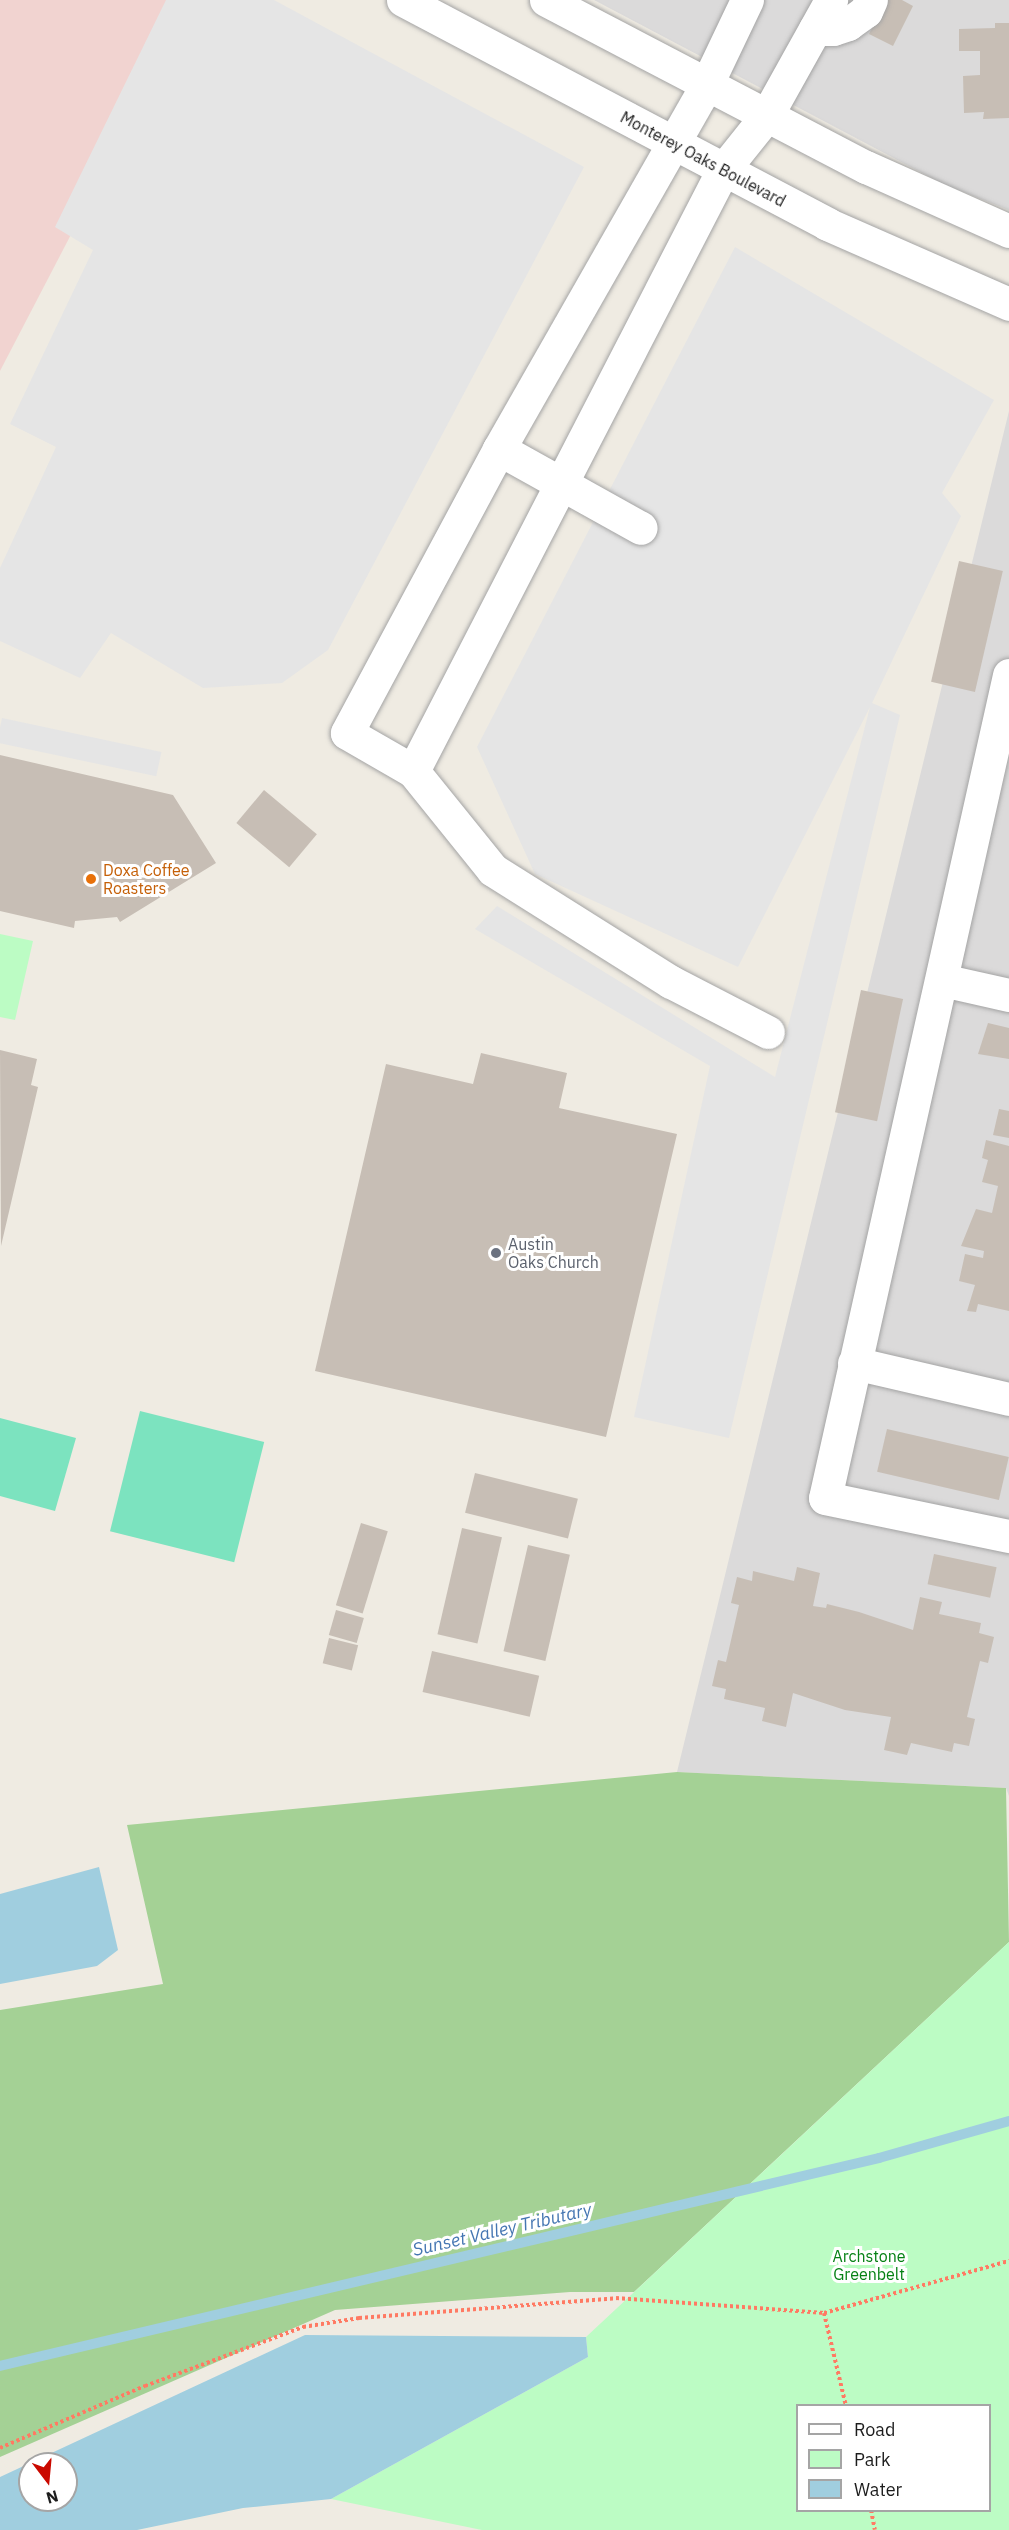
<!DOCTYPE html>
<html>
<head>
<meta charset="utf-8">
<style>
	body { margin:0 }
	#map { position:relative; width:1009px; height:2530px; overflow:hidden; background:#efebe2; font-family:"IBM Plex Sans",sans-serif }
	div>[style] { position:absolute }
	.residential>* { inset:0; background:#dbdada }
	.commercial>* { inset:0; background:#f1d3d0 }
	.forest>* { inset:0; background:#a4d195 }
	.park>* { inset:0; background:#bcfcc4 }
	.pitch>* { inset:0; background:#7ce3bf; transform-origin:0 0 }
	.parking>* { inset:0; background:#e5e5e5; transform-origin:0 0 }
	.water>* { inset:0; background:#a0cedf }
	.stream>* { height:10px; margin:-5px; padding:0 5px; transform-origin:5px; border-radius:5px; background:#a0cedf }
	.building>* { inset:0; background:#c7beb5; transform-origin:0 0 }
	.path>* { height:4px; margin-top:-2px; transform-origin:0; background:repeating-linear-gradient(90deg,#ff7a63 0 3px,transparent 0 6px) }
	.roads { filter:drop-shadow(0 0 2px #a4a4a4) drop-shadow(0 0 2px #a4a4a4) }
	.minor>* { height:33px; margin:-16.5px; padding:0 16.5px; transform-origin:16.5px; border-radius:16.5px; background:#fff }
	.dots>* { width:16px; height:16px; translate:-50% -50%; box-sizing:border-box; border:3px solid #fff; border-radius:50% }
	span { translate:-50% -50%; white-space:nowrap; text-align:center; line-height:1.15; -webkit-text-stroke:6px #fff; paint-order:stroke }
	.street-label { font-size:16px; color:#1d1d1d }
	.food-label { font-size:16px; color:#c56008 }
	.left { translate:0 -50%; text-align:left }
	.worship-label { font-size:16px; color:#5b616d }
	.park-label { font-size:16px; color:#068115 }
	.water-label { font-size:18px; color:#4576b2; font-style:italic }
	.legend { position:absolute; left:796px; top:2404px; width:195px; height:108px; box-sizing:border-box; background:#fff; border:2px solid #a5a5a5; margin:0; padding:8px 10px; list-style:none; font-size:18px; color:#1d1d1d }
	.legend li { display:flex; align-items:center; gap:12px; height:30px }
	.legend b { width:30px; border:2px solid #a5a5a5 }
	.north { position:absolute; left:18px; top:2452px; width:60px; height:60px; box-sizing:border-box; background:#fff; border:2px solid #a5a5a5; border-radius:50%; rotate:164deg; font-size:16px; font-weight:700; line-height:24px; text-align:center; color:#1d1d1d }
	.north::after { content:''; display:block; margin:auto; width:21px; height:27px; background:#ca0900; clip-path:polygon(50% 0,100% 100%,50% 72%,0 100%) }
</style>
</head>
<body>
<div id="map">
	<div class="residential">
		<i style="clip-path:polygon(594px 0,1009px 0,1009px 210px,943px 184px)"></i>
		<i style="clip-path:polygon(1009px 411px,1009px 1796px,1006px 1788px,677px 1772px)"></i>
	</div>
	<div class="commercial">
		<i style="clip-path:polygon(0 0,193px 0,0 371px)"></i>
	</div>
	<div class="forest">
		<i style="clip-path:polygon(677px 1772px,1006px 1788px,1009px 1942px,634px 2292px,570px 2292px,335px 2310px,0 2457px,0 2010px,163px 1984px,127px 1825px)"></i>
	</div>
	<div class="park">
		<i style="clip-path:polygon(0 934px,33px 941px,15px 1020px,0 1017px)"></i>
		<i style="clip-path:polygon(evenodd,1009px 1942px,1009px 2530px,482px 2530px,331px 2499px,588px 2357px,586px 2337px,1009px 1942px,798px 2406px,990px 2406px,990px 2510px,798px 2510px,798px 2406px)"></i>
	</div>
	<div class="pitch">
		<i style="left:140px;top:1411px;width:128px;height:124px;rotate:14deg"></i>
		<i style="clip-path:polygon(0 1418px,76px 1438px,55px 1511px,0 1496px)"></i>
	</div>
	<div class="parking">
		<i style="clip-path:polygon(166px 0,274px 0,584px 167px,328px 650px,282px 683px,203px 688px,111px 633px,80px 678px,0 641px,0 568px,56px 447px,10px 424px,93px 250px,55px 227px)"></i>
		<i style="clip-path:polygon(735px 247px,994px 400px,942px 493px,961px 516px,872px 703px,900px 715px,729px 1438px,634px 1417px,710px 1066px,475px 929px,497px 906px,775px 1077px,870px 707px,738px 967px,535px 874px,477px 747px)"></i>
		<i style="left:2px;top:718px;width:163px;height:25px;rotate:12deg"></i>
	</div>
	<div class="water">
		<i style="clip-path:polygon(99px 1867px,118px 1950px,97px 1966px,0 1984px,0 1894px)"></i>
		<i style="clip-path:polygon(evenodd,305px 2335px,586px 2337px,588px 2357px,331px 2499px,243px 2508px,137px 2530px,0 2530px,0 2477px,305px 2335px,30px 2464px,66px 2464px,66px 2500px,30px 2500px,30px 2464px)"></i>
	</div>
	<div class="stream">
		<i style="left:0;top:2366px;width:903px;rotate:-13.31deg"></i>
		<i style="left:879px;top:2158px;width:135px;rotate:-15.9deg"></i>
	</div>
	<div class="building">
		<i style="clip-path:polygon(886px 0,902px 0,913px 6px,893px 46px,869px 34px)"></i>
		<i style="clip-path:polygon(995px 23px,1009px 23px,1009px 118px,983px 119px,984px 112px,964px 113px,963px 76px,980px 75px,980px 51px,959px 51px,959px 29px,995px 28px)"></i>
		<i style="left:959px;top:561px;width:45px;height:124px;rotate:13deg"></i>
		<i style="clip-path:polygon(0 755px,173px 795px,216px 863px,120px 922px,117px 917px,75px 921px,74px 928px,0 911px)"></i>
		<i style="left:264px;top:790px;width:69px;height:43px;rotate:40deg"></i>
		<i style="left:861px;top:990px;width:43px;height:125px;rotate:12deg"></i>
		<i style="clip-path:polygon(988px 1023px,1009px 1028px,1009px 1059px,978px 1054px)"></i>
		<i style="clip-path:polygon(0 1050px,37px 1059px,31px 1085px,38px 1087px,1px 1246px)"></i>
		<i style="clip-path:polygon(481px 1053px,567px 1073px,559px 1108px,677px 1134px,606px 1437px,315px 1371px,386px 1064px,473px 1084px)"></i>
		<i style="clip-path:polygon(999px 1109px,1009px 1111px,1009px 1138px,993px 1135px)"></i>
		<i style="clip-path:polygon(986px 1140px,1009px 1146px,1009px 1311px,978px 1304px,976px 1312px,967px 1311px,975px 1285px,959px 1281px,965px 1254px,983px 1258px,984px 1251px,961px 1246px,976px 1209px,992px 1213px,998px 1186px,982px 1182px,988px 1160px,982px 1158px)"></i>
		<i style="left:887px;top:1429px;width:125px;height:44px;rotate:13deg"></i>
		<i style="left:475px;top:1473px;width:106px;height:41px;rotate:14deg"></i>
		<i style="left:361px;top:1523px;width:28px;height:86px;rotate:17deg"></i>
		<i style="left:462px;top:1528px;width:41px;height:109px;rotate:13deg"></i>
		<i style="left:528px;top:1545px;width:43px;height:109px;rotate:13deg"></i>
		<i style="left:934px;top:1554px;width:64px;height:31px;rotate:12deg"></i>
		<i style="clip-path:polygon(797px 1567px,820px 1573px,813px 1606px,826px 1608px,827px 1604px,859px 1612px,913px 1630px,920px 1597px,942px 1602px,939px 1614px,981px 1623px,979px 1633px,994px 1637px,988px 1663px,980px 1661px,967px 1717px,975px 1719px,969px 1746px,954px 1743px,952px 1752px,911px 1743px,907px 1755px,884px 1750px,891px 1717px,845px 1710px,793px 1693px,786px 1727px,762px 1721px,765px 1708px,724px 1699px,726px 1689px,712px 1686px,718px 1660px,726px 1662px,729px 1649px,739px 1605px,731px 1603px,737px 1577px,752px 1581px,753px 1571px,794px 1581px)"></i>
		<i style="left:336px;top:1610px;width:29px;height:26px;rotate:16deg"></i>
		<i style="left:329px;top:1638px;width:30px;height:26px;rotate:14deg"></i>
		<i style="left:432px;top:1651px;width:110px;height:42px;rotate:13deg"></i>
	</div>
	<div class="path">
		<i style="left:824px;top:2313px;width:96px;rotate:76.7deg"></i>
		<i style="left:0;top:2448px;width:158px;rotate:-23.2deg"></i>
		<i style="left:145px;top:2386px;width:169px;rotate:-20.5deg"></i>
		<i style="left:303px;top:2327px;width:57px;rotate:-9.1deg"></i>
		<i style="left:359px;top:2318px;width:258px;rotate:-4.4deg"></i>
		<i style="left:616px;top:2298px;width:209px;rotate:4.1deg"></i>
		<i style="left:824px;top:2313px;width:192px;rotate:-15.7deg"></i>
		<i style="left:871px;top:2510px;width:20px;rotate:79deg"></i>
	</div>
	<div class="roads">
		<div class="minor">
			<i style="left:403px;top:0;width:480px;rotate:27.8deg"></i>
			<i style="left:827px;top:224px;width:199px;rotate:23.7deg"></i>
			<i style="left:546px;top:0;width:361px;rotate:27.6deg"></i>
			<i style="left:866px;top:167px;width:157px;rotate:24.1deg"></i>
			<i style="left:747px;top:0;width:95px;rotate:115.5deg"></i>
			<i style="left:706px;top:86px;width:418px;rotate:119.7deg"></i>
			<i style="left:499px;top:449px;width:322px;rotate:118.2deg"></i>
			<i style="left:347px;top:733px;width:76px;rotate:29.9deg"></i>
			<i style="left:413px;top:771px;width:127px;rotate:51.1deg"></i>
			<i style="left:493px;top:870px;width:210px;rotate:32.2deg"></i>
			<i style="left:671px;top:982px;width:109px;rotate:27.3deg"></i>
			<i style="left:815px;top:29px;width:18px"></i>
			<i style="left:833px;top:29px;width:16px;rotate:-18deg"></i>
			<i style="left:848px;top:24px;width:22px;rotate:-36deg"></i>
			<i style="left:866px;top:11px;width:12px;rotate:-66deg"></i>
			<i style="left:499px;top:449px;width:162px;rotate:29.1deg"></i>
			<i style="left:1009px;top:675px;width:843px;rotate:102.6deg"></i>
			<i style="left:825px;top:1498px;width:188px;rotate:11.7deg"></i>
			<i style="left:413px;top:771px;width:676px;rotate:-62.72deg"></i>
			<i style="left:723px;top:170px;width:70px;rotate:-51.3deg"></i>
			<i style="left:767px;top:115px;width:132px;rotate:-60.9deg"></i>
			<i style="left:942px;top:980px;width:69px;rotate:12.6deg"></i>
			<i style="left:854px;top:1363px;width:159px;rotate:13.1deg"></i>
		</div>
	</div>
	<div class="dots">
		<i style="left:91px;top:879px;background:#e8710a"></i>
		<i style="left:496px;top:1253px;background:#6b7280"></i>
	</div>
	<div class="street-label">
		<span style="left:703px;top:159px;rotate:28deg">Monterey Oaks Boulevard</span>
	</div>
	<div class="food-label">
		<span class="left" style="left:103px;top:879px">Doxa Coffee<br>Roasters</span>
	</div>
	<div class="worship-label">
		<span class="left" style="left:508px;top:1253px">Austin<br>Oaks Church</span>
	</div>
	<div class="park-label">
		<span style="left:869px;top:2265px">Archstone<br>Greenbelt</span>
	</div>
	<div class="water-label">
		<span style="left:502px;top:2230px;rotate:-13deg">Sunset Valley Tributary</span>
	</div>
	<ul class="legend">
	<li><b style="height:8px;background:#fff"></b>Road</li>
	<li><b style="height:16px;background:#bcfcc4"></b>Park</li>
	<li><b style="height:16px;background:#a0cedf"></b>Water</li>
	</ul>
	<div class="north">N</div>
</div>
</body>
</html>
